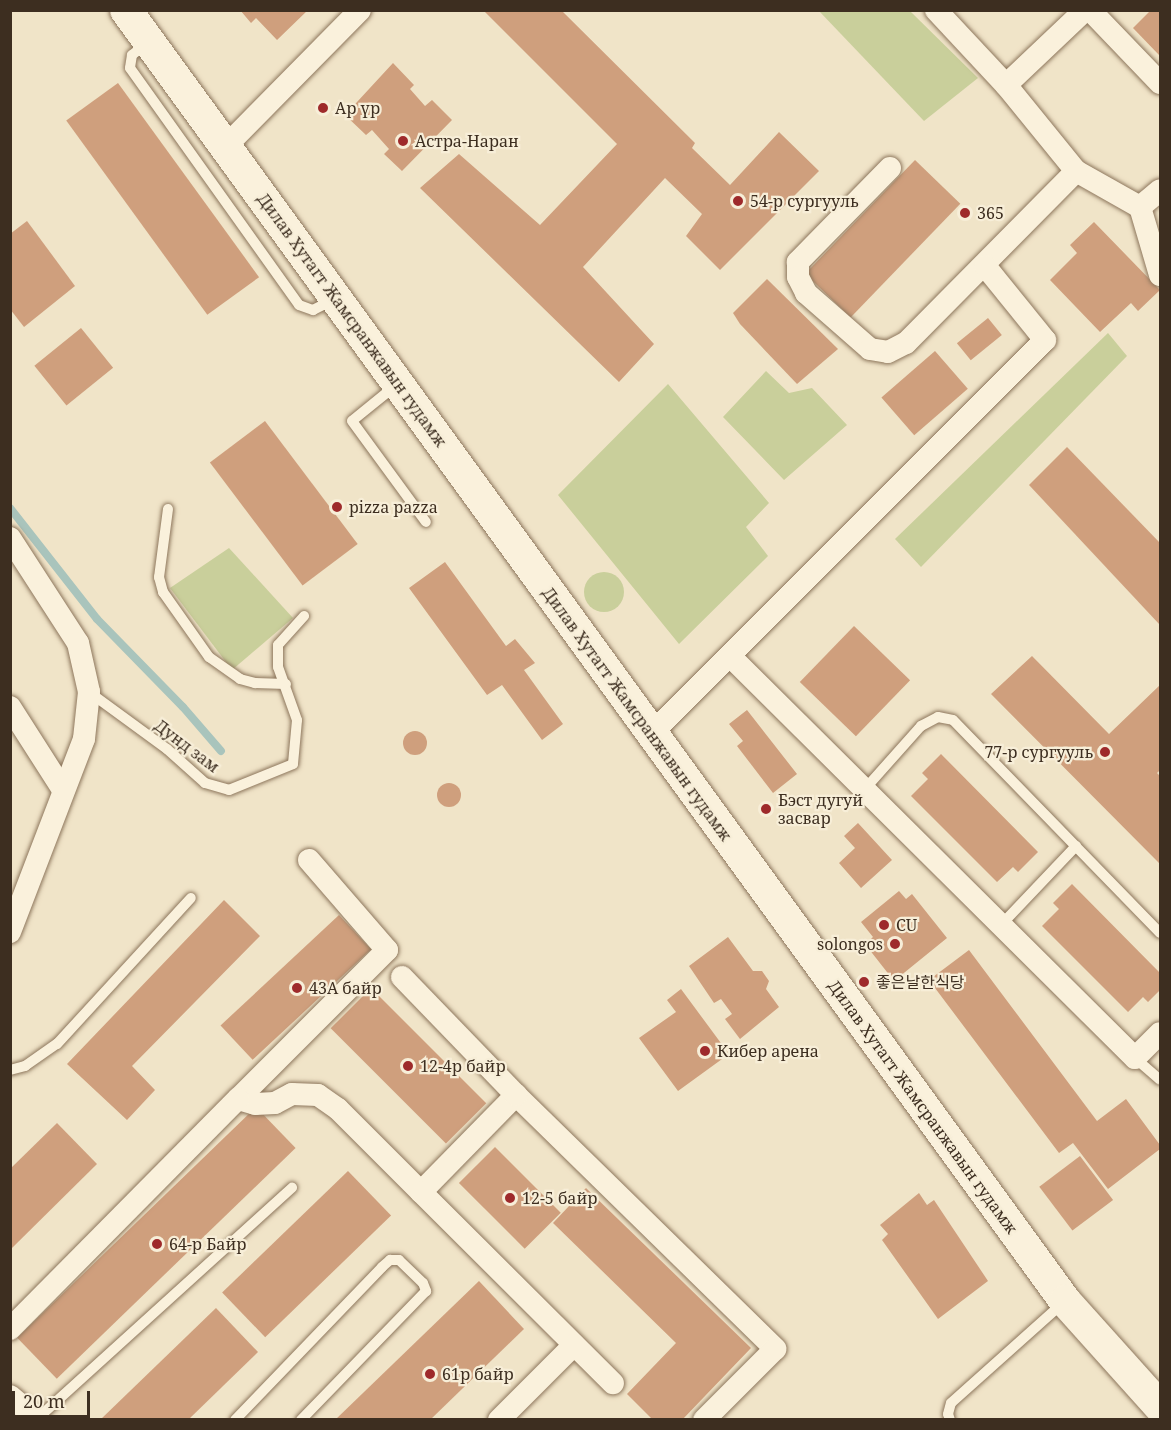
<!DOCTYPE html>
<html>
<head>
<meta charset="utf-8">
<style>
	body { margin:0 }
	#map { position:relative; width:1171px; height:1430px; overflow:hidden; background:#f0e4c8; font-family:"Noto Serif","Noto Sans KR",serif }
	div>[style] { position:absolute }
	.green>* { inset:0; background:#c9cf9b }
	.round { border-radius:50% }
	.stream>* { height:8px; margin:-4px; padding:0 4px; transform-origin:4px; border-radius:4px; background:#a9c4bc }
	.building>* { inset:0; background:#cf9f7d; transform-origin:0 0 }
	.roads { filter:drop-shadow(0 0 2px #8d765c) drop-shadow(0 0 2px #8d765c) }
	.service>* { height:10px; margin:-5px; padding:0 5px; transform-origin:5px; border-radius:5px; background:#faf1dc }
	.minor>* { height:22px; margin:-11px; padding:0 11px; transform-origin:11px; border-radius:11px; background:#faf1dc }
	.secondary>* { height:32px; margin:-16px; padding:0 16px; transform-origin:16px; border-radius:16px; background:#faf1dc }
	.dots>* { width:16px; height:16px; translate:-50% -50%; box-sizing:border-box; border:3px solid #f7eed8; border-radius:50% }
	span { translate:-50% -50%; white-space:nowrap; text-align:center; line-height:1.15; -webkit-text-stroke:4.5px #f7eed8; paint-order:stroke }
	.poi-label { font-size:16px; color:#3d2e20 }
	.left { translate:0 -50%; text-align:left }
	.right { translate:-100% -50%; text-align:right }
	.street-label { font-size:16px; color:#3d2e20 }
	.frame { position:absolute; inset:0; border:12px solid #3d2e20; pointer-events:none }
	.scale { position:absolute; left:12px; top:1391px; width:78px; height:27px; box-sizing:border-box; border:3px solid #3d2e20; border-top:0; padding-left:8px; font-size:18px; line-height:21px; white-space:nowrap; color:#3d2e20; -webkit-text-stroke:4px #f7eed8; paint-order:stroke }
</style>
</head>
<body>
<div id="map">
	<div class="green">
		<i style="clip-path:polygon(819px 11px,910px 11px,978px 78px,924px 121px)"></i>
		<i style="clip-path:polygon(1108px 333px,1127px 356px,921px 567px,895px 539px)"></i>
		<i style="clip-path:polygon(766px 371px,789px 393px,812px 388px,847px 425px,784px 480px,723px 417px)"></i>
		<i style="clip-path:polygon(668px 384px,769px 503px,746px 527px,768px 556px,679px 644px,558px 495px)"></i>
		<i style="clip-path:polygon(229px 548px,293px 618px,232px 670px,170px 588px)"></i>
		<i class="round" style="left:584px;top:572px;width:40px;height:40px"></i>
	</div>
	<div class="stream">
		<i style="left:10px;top:508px;width:141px;rotate:51.9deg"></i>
		<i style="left:97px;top:619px;width:123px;rotate:45.7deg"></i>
		<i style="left:183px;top:707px;width:58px;rotate:49.2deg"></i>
	</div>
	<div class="building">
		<i style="clip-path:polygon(240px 10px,308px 10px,277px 40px,256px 18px,251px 23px)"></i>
		<i style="clip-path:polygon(483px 10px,561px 10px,695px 143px,692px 148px,730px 185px,779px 132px,819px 171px,720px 270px,686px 236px,702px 214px,665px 178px,583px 267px,654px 344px,619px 382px,420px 188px,459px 154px,540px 225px,617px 144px)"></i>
		<i style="clip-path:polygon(1151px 10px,1160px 10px,1160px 56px,1133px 28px)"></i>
		<i style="clip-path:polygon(393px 63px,414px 85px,410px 89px,425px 106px,432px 100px,452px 120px,402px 171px,384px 154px,389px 149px,372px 130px,366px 135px,345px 115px)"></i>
		<i style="left:118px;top:83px;width:240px;height:64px;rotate:54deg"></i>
		<i style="left:915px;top:160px;width:63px;height:158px;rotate:44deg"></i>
		<i style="clip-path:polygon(27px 221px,75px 286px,24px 327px,10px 309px,10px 234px)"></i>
		<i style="clip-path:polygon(1094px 222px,1160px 290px,1138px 311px,1131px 303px,1100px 332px,1050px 280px,1077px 253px,1070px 245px)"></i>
		<i style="clip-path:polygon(767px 279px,838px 349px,797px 384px,740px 324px,733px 313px)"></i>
		<i style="left:988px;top:318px;width:22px;height:40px;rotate:51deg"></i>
		<i style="left:81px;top:328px;width:51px;height:60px;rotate:51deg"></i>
		<i style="left:935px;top:351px;width:50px;height:71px;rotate:49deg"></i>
		<i style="left:265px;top:421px;width:154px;height:69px;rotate:53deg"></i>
		<i style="clip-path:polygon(1067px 447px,1160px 543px,1160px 625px,1029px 485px)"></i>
		<i style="clip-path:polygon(445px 562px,506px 646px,515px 639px,535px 663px,524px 670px,563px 724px,542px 740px,502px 685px,487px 695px,409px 588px)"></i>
		<i style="left:854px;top:626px;width:78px;height:78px;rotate:44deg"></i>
		<i style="clip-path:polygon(1032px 656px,1109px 734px,1160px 685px,1160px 770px,1157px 773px,1160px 776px,1160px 864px,991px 694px)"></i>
		<i style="clip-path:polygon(747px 710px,797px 774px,773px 793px,737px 746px,743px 741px,729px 724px)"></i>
		<i class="round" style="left:403px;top:731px;width:24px;height:24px"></i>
		<i style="clip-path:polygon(941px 754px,1038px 852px,1018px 872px,1013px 867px,997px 882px,911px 796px,928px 779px,922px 773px)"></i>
		<i class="round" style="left:437px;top:783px;width:24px;height:24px"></i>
		<i style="clip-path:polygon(858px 823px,892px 860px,861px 888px,839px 863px,855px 848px,844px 836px)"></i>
		<i style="clip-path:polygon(1072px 884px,1160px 973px,1160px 990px,1148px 1002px,1143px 997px,1128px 1012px,1042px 926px,1059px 909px,1053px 903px)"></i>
		<i style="clip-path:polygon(899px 891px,906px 899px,912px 894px,947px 938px,894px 981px,865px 944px,873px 937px,861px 922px)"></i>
		<i style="clip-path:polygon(224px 900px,260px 936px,132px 1066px,155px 1090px,127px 1120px,67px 1064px)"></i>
		<i style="left:339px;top:915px;width:47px;height:162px;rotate:47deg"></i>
		<i style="clip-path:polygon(728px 937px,753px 971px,762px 971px,769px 981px,766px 989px,779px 1007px,740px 1039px,725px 1019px,732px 1014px,721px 999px,714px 1003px,689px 966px)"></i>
		<i style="clip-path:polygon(969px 950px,1097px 1121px,1126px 1099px,1160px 1145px,1160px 1149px,1108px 1189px,1073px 1143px,1059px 1153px,929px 980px)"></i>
		<i style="left:371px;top:988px;width:163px;height:57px;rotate:45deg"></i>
		<i style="clip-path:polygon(681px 989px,729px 1054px,678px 1091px,639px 1038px,676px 1012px,667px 1000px)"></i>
		<i style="left:256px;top:1107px;width:57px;height:332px;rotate:46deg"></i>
		<i style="clip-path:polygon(57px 1123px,97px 1164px,10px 1250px,10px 1169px)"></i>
		<i style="left:495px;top:1147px;width:93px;height:51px;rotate:45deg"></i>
		<i style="left:1080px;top:1156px;width:55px;height:51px;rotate:53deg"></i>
		<i style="left:348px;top:1171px;width:62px;height:175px;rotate:46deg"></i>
		<i style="clip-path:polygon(586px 1188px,751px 1348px,682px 1420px,653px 1420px,627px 1394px,676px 1343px,553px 1223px)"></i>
		<i style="clip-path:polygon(919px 1193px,927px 1205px,934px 1200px,988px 1281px,938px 1319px,882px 1240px,888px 1234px,880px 1225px)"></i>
		<i style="clip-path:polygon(479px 1281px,524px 1329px,430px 1420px,335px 1420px)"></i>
		<i style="clip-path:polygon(216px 1308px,258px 1352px,188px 1420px,100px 1420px)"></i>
	</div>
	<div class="roads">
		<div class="service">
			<i style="left:146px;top:44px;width:18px;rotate:142deg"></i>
			<i style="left:132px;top:55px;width:13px;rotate:99deg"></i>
			<i style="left:130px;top:68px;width:291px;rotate:54.5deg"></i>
			<i style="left:299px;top:305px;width:15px;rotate:20deg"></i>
			<i style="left:313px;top:310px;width:22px;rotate:-27deg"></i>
			<i style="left:395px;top:386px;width:55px;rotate:140.9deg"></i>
			<i style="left:352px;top:421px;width:125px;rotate:53.8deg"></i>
			<i style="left:168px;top:509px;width:69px;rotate:97.5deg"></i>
			<i style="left:159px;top:577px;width:16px;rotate:75deg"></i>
			<i style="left:163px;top:592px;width:80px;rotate:54.7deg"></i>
			<i style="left:209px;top:657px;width:38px;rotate:35deg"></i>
			<i style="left:240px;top:679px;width:16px;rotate:15deg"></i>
			<i style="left:255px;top:683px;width:31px;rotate:2deg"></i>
			<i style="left:89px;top:692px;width:97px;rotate:36.2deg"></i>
			<i style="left:167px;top:749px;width:51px;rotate:41.8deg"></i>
			<i style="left:205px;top:783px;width:25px;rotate:16deg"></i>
			<i style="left:229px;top:790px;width:69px;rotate:-22.1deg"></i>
			<i style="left:293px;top:764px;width:44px;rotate:-84.8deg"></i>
			<i style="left:297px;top:720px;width:56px;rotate:-109.7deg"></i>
			<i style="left:278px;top:667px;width:22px;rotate:-90deg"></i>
			<i style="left:278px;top:645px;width:39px;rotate:-48deg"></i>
			<i style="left:864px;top:790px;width:86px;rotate:-48.3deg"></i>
			<i style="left:921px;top:726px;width:19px;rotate:-28deg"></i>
			<i style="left:938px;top:717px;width:15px;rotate:11deg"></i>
			<i style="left:953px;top:720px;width:297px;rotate:45.8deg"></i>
			<i style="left:1001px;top:925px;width:109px;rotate:-46.5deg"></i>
			<i style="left:1135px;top:1058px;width:33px;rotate:41deg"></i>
			<i style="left:10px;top:1070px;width:16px;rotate:-15deg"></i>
			<i style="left:25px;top:1066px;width:39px;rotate:-35deg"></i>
			<i style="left:57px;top:1044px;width:198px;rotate:-47.5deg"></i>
			<i style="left:38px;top:1418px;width:343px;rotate:-42.2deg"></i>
			<i style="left:235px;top:1420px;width:212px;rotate:-46.1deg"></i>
			<i style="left:382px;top:1267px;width:11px;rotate:-41deg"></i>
			<i style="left:390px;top:1260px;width:9px"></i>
			<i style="left:399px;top:1260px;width:33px;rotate:44deg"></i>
			<i style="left:423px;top:1283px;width:9px;rotate:69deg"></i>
			<i style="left:426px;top:1291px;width:180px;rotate:134.1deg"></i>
			<i style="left:950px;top:1420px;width:6px;rotate:-108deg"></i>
			<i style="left:948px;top:1414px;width:11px;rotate:-75deg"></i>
			<i style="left:951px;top:1403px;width:150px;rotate:-41.8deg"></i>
		</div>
		<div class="minor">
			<i style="left:936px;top:10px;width:103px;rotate:47deg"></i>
			<i style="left:1006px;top:85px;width:111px;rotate:50.9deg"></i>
			<i style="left:1076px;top:171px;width:73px;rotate:29.4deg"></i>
			<i style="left:1140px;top:207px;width:71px;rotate:73.6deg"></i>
			<i style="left:1090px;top:10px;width:101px;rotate:46.2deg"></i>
			<i style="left:1006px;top:85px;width:109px;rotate:-43.5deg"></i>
			<i style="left:225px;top:147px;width:192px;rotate:-45.4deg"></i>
			<i style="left:890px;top:168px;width:132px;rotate:134.4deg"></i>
			<i style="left:798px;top:262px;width:15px;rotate:90deg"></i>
			<i style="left:798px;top:277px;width:18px;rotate:63deg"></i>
			<i style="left:806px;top:293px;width:85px;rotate:41.2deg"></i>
			<i style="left:870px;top:349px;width:18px;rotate:9deg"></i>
			<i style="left:888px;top:352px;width:20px;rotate:-27deg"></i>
			<i style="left:906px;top:343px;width:242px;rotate:-45.3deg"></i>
			<i style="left:1140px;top:207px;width:26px;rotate:-40deg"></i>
			<i style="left:10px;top:538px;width:125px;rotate:57.1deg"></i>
			<i style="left:78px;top:643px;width:50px;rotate:77.3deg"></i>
			<i style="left:89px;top:692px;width:47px;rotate:96.1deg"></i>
			<i style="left:84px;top:739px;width:207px;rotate:111deg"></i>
			<i style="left:731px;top:657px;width:569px;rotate:44.79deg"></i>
			<i style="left:1135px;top:1058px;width:35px;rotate:-45deg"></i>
			<i style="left:10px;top:707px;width:98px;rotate:57.4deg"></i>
			<i style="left:651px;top:734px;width:557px;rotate:-45deg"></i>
			<i style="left:1045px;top:340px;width:95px;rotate:-129deg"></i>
			<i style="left:309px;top:860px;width:119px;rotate:49.1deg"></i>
			<i style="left:387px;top:950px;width:211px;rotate:135deg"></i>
			<i style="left:238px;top:1099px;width:18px;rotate:16deg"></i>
			<i style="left:255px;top:1104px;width:20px;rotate:-3deg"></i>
			<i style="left:275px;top:1103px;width:19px;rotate:-28deg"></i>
			<i style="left:292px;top:1094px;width:26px;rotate:2deg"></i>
			<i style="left:318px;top:1095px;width:24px;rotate:35deg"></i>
			<i style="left:338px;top:1109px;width:117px;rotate:45deg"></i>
			<i style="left:421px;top:1192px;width:136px;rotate:-45.6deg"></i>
			<i style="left:516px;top:1095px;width:363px;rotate:44.4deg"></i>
			<i style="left:775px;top:1349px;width:100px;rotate:135deg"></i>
			<i style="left:402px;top:977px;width:164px;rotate:46deg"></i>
			<i style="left:421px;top:1192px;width:271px;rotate:44.9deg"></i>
			<i style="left:10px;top:1329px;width:324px;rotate:-45.3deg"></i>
			<i style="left:10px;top:1396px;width:38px;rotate:40deg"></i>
			<i style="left:499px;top:1420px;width:106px;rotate:-45deg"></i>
		</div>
		<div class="secondary">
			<i style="left:126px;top:10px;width:1596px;rotate:53.97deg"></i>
			<i style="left:1065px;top:1301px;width:142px;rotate:48.1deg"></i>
		</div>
	</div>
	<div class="dots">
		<i style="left:323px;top:108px;background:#9e2a2b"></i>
		<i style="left:403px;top:141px;background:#9e2a2b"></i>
		<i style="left:738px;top:201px;background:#9e2a2b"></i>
		<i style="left:965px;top:213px;background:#9e2a2b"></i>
		<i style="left:337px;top:507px;background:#9e2a2b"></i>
		<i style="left:1105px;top:752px;background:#9e2a2b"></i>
		<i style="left:766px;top:809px;background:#9e2a2b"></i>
		<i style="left:884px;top:925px;background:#9e2a2b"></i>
		<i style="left:895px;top:944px;background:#9e2a2b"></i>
		<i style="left:864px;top:982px;background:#9e2a2b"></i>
		<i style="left:297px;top:988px;background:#9e2a2b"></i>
		<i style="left:705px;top:1051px;background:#9e2a2b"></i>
		<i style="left:408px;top:1066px;background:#9e2a2b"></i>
		<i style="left:510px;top:1198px;background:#9e2a2b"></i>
		<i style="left:157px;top:1244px;background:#9e2a2b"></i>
		<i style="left:430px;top:1374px;background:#9e2a2b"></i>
	</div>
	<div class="poi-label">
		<span class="left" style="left:335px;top:108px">Ар үр</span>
		<span class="left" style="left:415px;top:141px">Астра-Наран</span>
		<span class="left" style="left:750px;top:201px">54-р сургууль</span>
		<span class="left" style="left:977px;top:213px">365</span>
		<span class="left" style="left:349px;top:507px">pizza pazza</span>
		<span class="right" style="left:1093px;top:752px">77-р сургууль</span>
		<span class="left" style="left:778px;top:809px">Бэст дугуй<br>засвар</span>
		<span class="left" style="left:896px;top:925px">CU</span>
		<span class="right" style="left:883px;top:944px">solongos</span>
		<span class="left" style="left:876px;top:982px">좋은날한식당</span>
		<span class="left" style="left:309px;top:988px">43А байр</span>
		<span class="left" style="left:717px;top:1051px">Кибер арена</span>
		<span class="left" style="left:420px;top:1066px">12-4р байр</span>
		<span class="left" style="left:522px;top:1198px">12-5 байр</span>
		<span class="left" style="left:169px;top:1244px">64-р Байр</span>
		<span class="left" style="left:442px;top:1374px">61р байр</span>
	</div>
	<div class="street-label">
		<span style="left:352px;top:320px;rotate:54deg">Дилав Хутагт Жамсранжавын гудамж</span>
		<span style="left:637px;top:714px;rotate:54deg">Дилав Хутагт Жамсранжавын гудамж</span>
		<span style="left:187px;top:746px;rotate:37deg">Дунд зам</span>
		<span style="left:923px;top:1107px;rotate:54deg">Дилав Хутагт Жамсранжавын гудамж</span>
	</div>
	<div class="frame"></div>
	<div class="scale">20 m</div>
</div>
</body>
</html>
